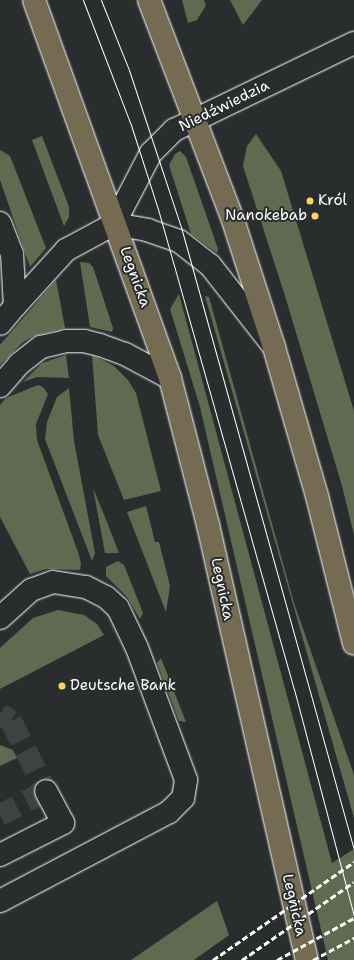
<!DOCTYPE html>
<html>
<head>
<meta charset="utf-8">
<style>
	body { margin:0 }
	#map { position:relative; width:354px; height:960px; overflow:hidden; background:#2a2d2e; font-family:"Shantell Sans",sans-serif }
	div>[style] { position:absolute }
	.green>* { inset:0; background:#606a51 }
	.minor-tunnel>* { height:22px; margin-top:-11px; transform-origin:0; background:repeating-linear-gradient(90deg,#3f4243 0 22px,transparent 0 33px) }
	.roads { filter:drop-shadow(0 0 1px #fff) drop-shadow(0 0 1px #fff) }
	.minor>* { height:22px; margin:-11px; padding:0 11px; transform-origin:11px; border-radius:11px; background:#2a2d2e }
	.major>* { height:22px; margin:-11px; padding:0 11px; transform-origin:11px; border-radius:11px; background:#746b52 }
	.tram>* { height:1px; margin:-0.5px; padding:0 0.5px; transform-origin:0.5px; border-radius:0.5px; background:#fff }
	.rail>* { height:3px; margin-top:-1.5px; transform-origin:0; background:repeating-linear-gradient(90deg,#fff 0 6px,transparent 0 9px) }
	.dots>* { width:11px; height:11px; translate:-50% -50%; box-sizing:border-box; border:2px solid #2a2d2e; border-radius:50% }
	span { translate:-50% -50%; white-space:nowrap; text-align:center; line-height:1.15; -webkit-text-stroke:4px #2a2d2e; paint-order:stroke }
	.street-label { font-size:15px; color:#fff }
	.poi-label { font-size:15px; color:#fff }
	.left { translate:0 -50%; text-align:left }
	.right { translate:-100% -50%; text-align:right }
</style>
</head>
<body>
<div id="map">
	<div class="green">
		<i style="clip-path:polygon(182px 0,204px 0,206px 5px,197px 20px,188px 23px)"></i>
		<i style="clip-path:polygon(230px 0,262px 0,243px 25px)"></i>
		<i style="clip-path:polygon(256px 134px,281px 171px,354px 411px,354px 535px,342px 486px,285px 296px,243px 166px,247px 146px)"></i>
		<i style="clip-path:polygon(42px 136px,69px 207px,69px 217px,64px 226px,32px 140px)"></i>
		<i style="clip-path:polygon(0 150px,10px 156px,46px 248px,30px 267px,0 180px)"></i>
		<i style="clip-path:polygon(180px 151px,186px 157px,218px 249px,217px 253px,191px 234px,169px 165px,175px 154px)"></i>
		<i style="clip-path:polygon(80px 262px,89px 263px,93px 267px,113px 328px,112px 332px,90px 327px)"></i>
		<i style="clip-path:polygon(56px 280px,65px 328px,34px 336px,23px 342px,0 365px,0 345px)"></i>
		<i style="clip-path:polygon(179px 294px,332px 863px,354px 849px,354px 960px,328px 960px,200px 407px,170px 309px)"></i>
		<i style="clip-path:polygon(205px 296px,209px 297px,294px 603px,354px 775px,354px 818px)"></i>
		<i style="clip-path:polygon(66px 355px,69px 378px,37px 377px,23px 382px,42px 363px)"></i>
		<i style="clip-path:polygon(92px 355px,114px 366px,128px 380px,136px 393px,161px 491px,124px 500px,98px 435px)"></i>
		<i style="clip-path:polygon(38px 385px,43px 387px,48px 394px,36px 424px,37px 440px,78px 552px,81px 563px,80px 570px,46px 569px,30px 574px,0 517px,0 405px,6px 398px)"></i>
		<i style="clip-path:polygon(69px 388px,74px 441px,95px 553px,92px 561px,45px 439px,47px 422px,57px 397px)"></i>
		<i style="clip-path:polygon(93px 488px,105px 517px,119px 553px,105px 553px)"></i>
		<i style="clip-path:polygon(146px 506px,155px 542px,159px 542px,170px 586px,166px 612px,127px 512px)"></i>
		<i style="clip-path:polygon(118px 561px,124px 565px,143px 613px,140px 619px,127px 597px,106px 576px,106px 567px)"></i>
		<i style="clip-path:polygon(58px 610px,84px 615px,97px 624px,104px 635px,0 689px,0 648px,33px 618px)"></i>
		<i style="clip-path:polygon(161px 658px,186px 722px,179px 721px,157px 663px)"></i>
		<i style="clip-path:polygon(0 745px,13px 750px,17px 758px,0 766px)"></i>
		<i style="clip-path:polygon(217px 901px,229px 935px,194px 960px,131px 960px)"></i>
	</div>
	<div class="minor-tunnel">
		<i style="left:0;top:714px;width:13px;rotate:32deg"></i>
		<i style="left:11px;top:721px;width:78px;rotate:63.4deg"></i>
		<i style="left:46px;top:791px;width:52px;rotate:152.4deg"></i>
	</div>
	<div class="roads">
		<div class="minor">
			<i style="left:0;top:223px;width:33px;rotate:69deg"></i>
			<i style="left:12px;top:254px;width:52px;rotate:86.7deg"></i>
			<i style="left:15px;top:306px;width:23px;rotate:130deg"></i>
			<i style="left:114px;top:224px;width:80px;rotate:-62.5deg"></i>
			<i style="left:151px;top:153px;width:33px;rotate:-45deg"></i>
			<i style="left:174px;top:130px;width:200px;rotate:-25.8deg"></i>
			<i style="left:114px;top:224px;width:34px;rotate:10deg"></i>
			<i style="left:147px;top:230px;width:34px;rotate:19deg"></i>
			<i style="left:179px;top:241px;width:39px;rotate:38deg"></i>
			<i style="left:210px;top:265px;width:100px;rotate:51.9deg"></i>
			<i style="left:15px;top:306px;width:76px;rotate:-47.7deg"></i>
			<i style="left:66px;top:250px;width:55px;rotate:-28.4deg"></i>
			<i style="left:0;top:386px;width:29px;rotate:-49deg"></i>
			<i style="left:19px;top:364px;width:28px;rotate:-38deg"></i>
			<i style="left:41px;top:347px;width:26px;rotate:-13deg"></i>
			<i style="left:66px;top:341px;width:18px"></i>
			<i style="left:84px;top:341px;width:16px;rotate:14deg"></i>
			<i style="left:100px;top:345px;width:27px;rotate:20deg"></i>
			<i style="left:125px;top:354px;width:51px;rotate:28.1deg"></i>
			<i style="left:0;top:618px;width:42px;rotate:-42.1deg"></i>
			<i style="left:31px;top:590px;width:23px;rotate:-20deg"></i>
			<i style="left:53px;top:582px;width:33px;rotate:9deg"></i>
			<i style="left:86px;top:587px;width:22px;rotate:27deg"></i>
			<i style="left:106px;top:597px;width:16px;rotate:43deg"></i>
			<i style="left:118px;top:608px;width:44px;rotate:64.6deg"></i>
			<i style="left:137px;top:648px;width:141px;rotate:69.6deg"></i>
			<i style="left:186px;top:780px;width:18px;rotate:99deg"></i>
			<i style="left:183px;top:798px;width:20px;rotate:135deg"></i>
			<i style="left:169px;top:812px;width:191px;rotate:152.2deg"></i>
			<i style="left:0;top:855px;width:71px;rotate:-26.9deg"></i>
			<i style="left:63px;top:823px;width:36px;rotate:-118deg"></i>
		</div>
		<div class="major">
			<i style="left:34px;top:0;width:402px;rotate:70.2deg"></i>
			<i style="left:170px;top:378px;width:152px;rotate:75.5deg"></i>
			<i style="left:208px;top:525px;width:446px;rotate:77.2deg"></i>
			<i style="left:149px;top:0;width:235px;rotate:69.1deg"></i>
			<i style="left:233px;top:220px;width:133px;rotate:72.1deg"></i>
			<i style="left:274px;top:347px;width:155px;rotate:73.9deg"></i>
			<i style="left:317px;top:496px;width:152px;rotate:75.9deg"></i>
		</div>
	</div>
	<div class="tram">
		<i style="left:83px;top:0;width:134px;rotate:69deg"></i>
		<i style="left:131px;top:125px;width:88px;rotate:72.2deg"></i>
		<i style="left:158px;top:209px;width:499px;rotate:74.2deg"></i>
		<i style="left:294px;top:689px;width:235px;rotate:75.2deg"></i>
		<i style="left:101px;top:0;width:75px;rotate:68.2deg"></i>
		<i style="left:129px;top:70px;width:165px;rotate:71.7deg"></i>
		<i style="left:181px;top:227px;width:647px;rotate:74.48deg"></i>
	</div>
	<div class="rail">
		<i style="left:213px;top:960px;width:172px;rotate:-34.8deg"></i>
		<i style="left:242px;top:960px;width:136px;rotate:-34.9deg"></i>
		<i style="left:277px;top:960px;width:88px;rotate:-28.6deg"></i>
		<i style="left:313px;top:960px;width:47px;rotate:-28.2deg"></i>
	</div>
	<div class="dots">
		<i style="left:310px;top:201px;background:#ffd166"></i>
		<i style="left:315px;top:216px;background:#ffd166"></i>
		<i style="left:62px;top:686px;background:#ffd166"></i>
	</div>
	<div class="street-label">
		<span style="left:224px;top:106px;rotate:-26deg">Niedźwiedzia</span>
		<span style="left:135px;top:277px;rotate:70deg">Legnicka</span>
		<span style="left:222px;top:589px;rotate:78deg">Legnicka</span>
		<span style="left:294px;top:905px;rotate:77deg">Legnicka</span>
	</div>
	<div class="poi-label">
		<span class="left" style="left:318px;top:201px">Król</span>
		<span class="right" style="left:307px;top:216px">Nanokebab</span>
		<span class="left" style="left:70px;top:686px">Deutsche Bank</span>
	</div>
</div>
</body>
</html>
